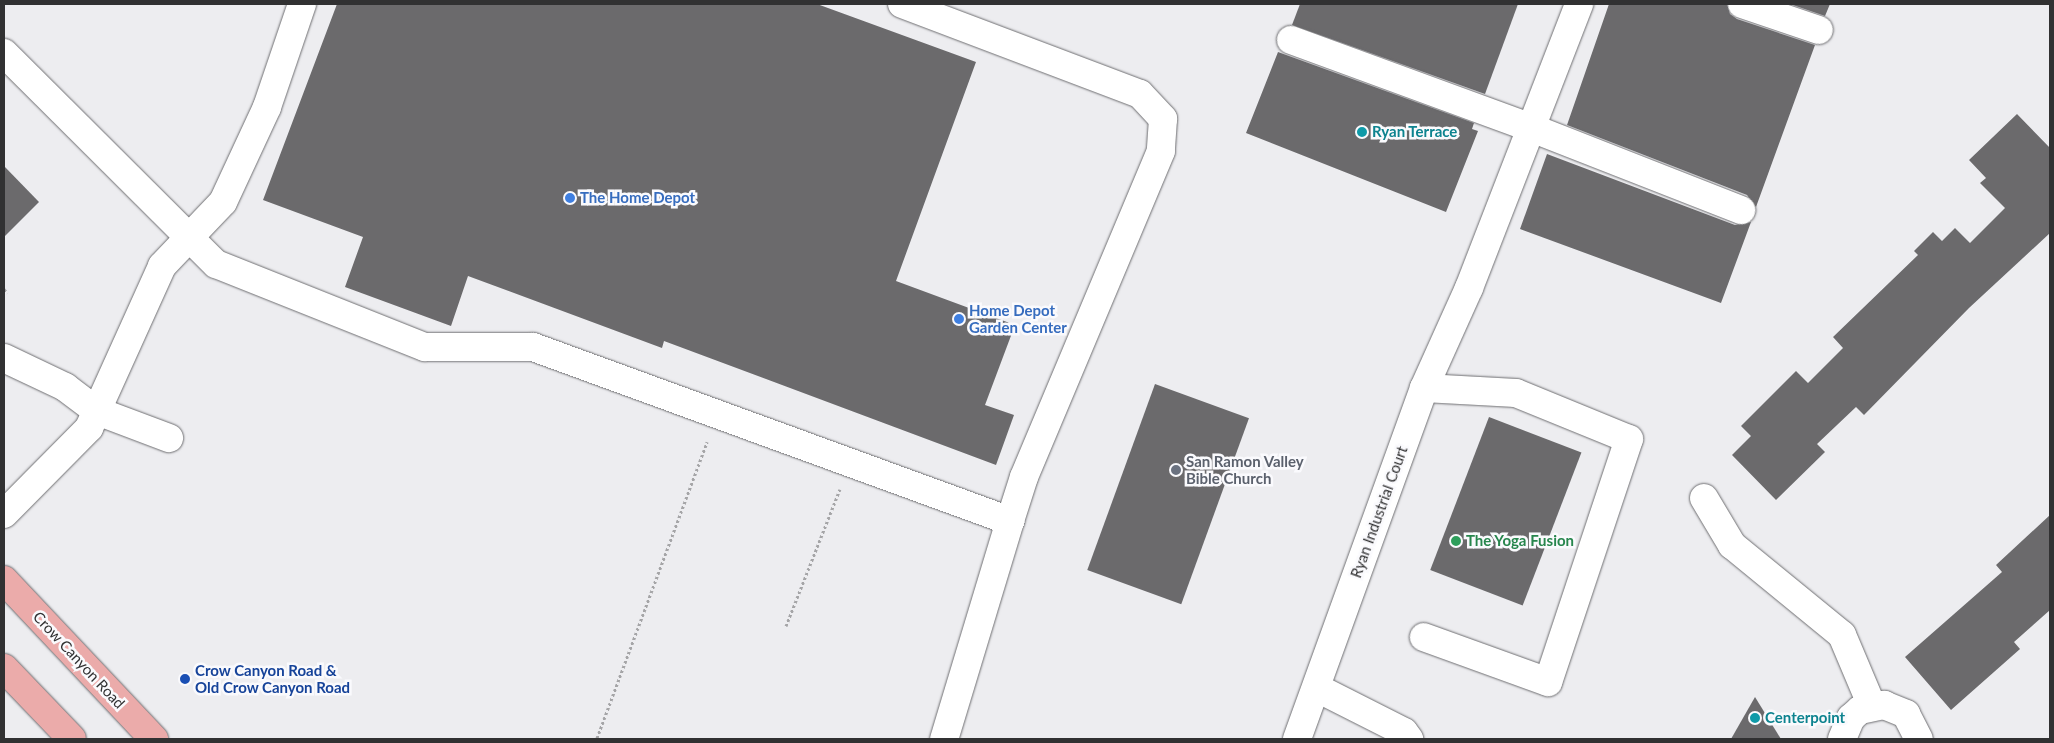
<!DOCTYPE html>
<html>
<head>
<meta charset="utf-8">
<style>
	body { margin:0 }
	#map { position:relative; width:2054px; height:743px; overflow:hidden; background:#ededf0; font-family:Lato,sans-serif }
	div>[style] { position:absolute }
	.building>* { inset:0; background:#6b6a6c; transform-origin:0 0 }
	.path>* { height:3px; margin-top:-1.5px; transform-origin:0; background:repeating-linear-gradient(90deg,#a5a5a7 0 2.5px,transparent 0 5px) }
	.roads { filter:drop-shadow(0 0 1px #6e6e71) drop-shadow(0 0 1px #6e6e71) }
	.minor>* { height:28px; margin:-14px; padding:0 14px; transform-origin:14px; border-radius:14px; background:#fff }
	.major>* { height:28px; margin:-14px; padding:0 14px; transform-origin:14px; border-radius:14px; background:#ebabaa }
	.dots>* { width:14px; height:14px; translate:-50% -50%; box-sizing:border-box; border:2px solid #fafafd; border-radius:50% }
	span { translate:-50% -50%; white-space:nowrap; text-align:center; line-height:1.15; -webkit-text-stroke:5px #fafafd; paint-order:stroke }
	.culture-label { font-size:15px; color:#0d838f; font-weight:700 }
	.left { translate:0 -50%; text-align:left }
	.shop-label { font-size:15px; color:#366cbe; font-weight:700 }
	.worship-label { font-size:15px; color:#5b616d; font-weight:700 }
	.street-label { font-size:15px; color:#313132 }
	.leisure-label { font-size:15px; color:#27864d; font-weight:700 }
	.transit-label { font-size:15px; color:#164399; font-weight:700 }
	.frame { position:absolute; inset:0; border:5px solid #313132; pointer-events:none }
</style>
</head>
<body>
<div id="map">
	<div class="building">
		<i style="clip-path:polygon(337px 4px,817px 4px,976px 62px,896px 281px,1015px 325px,985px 405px,1014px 415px,996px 465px,664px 341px,662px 348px,468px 276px,451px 326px,345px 287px,363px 237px,263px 200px)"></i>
		<i style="clip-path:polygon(1300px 4px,1518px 4px,1485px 94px,1292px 25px)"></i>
		<i style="clip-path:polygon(1609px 4px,1727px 4px,1730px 14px,1737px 19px,1815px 45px,1756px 207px,1747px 195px,1567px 125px)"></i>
		<i style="clip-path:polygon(1790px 4px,1830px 4px,1825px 16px)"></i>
		<i style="clip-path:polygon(1278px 52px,1474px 123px,1472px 129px,1478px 131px,1446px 212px,1246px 133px)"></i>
		<i style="clip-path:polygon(2017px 114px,2050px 148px,2050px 233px,1969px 308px,1864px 415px,1856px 407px,1817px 444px,1825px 452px,1776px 500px,1732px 455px,1751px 436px,1741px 426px,1796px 371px,1808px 383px,1843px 348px,1833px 337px,1918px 255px,1914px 251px,1933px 232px,1942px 241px,1955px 228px,1970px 243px,2005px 208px,1980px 183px,1986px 178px,1969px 160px)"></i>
		<i style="clip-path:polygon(1547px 154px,1735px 225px,1751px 222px,1721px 303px,1520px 229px)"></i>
		<i style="clip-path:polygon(4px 166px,39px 202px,4px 237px)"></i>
		<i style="left:1155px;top:384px;width:100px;height:198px;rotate:20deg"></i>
		<i style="left:1489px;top:417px;width:99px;height:164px;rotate:21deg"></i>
		<i style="clip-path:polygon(2050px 515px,2050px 610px,2014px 642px,2020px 649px,1951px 710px,1905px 657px,2002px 572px,1996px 565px)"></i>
		<i style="clip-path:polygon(1755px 697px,1781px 739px,1731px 739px)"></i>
	</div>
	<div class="path">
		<i style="left:4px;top:289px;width:5px;rotate:53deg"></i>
		<i style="left:786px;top:626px;width:147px;rotate:-68.5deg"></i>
		<i style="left:597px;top:738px;width:316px;rotate:-69.6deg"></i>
	</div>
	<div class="roads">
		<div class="minor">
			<i style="left:902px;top:4px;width:254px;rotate:20.7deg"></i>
			<i style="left:1140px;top:94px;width:34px;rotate:47deg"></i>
			<i style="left:1163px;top:119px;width:32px;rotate:94deg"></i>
			<i style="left:1161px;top:151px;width:354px;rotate:112.8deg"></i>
			<i style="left:1024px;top:477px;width:46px;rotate:107.7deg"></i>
			<i style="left:1742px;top:4px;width:81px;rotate:18.7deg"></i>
			<i style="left:1291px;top:40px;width:253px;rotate:20.1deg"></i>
			<i style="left:1529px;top:127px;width:228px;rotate:21.4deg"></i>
			<i style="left:4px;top:53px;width:299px;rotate:44.9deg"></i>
			<i style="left:216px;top:264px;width:225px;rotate:21.7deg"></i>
			<i style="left:425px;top:347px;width:108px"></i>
			<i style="left:533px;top:347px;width:508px;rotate:20.04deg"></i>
			<i style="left:1010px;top:521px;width:228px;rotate:106.8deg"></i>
			<i style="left:4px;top:358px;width:68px;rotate:25.4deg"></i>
			<i style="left:65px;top:387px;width:40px;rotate:37deg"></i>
			<i style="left:97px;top:411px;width:77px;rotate:20.6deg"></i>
			<i style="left:1424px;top:388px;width:92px;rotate:3.1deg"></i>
			<i style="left:1516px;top:393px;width:122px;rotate:22.2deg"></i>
			<i style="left:1629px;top:439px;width:256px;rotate:108.4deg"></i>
			<i style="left:1548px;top:682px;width:132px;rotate:-160.1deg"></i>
			<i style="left:1704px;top:498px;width:55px;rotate:59.2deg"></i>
			<i style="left:1732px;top:545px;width:142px;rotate:39.3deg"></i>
			<i style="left:1842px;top:635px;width:77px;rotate:67.1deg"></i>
			<i style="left:4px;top:514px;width:121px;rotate:-45.3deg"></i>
			<i style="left:89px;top:428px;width:178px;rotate:-65.7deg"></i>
			<i style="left:162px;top:266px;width:88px;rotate:-46.4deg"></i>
			<i style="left:223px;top:202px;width:105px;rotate:-65.1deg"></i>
			<i style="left:267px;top:107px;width:109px;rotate:-71.2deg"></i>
			<i style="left:1317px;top:688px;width:97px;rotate:26.8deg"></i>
			<i style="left:1404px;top:732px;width:9px;rotate:54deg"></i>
			<i style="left:1297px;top:739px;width:373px;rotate:-70.1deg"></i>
			<i style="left:1424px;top:388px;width:110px;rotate:-65.8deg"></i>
			<i style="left:1469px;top:288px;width:305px;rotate:-68.8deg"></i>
			<i style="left:1842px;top:739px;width:23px;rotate:-67deg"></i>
			<i style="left:1851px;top:718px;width:12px;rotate:-42deg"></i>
			<i style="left:1860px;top:710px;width:25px;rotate:-12deg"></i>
			<i style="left:1884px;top:705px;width:24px;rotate:22deg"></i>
			<i style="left:1906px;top:714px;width:28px;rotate:63deg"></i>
		</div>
		<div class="major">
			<i style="left:4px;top:580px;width:219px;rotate:46.7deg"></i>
			<i style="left:4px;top:668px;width:98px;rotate:46.2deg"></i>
		</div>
	</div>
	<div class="dots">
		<i style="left:1362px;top:132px;background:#0f9aa8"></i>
		<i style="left:570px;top:198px;background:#3f7fe0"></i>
		<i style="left:959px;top:319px;background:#3f7fe0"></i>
		<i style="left:1176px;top:470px;background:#6b7280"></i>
		<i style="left:1456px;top:541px;background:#2e9e5b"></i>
		<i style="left:185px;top:679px;background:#1a4fb4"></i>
		<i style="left:1755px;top:718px;background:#0f9aa8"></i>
	</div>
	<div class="culture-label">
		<span class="left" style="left:1372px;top:132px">Ryan Terrace</span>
		<span class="left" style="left:1765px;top:718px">Centerpoint</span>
	</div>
	<div class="shop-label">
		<span class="left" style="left:580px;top:198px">The Home Depot</span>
		<span class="left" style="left:969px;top:319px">Home Depot<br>Garden Center</span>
	</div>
	<div class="worship-label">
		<span class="left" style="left:1186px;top:470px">San Ramon Valley<br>Bible Church</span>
	</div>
	<div class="street-label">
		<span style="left:1379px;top:512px;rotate:-70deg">Ryan Industrial Court</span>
		<span style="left:79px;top:660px;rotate:47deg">Crow Canyon Road</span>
	</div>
	<div class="leisure-label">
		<span class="left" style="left:1466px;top:541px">The Yoga Fusion</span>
	</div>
	<div class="transit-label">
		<span class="left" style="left:195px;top:679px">Crow Canyon Road &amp;<br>Old Crow Canyon Road</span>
	</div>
	<div class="frame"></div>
</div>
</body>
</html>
